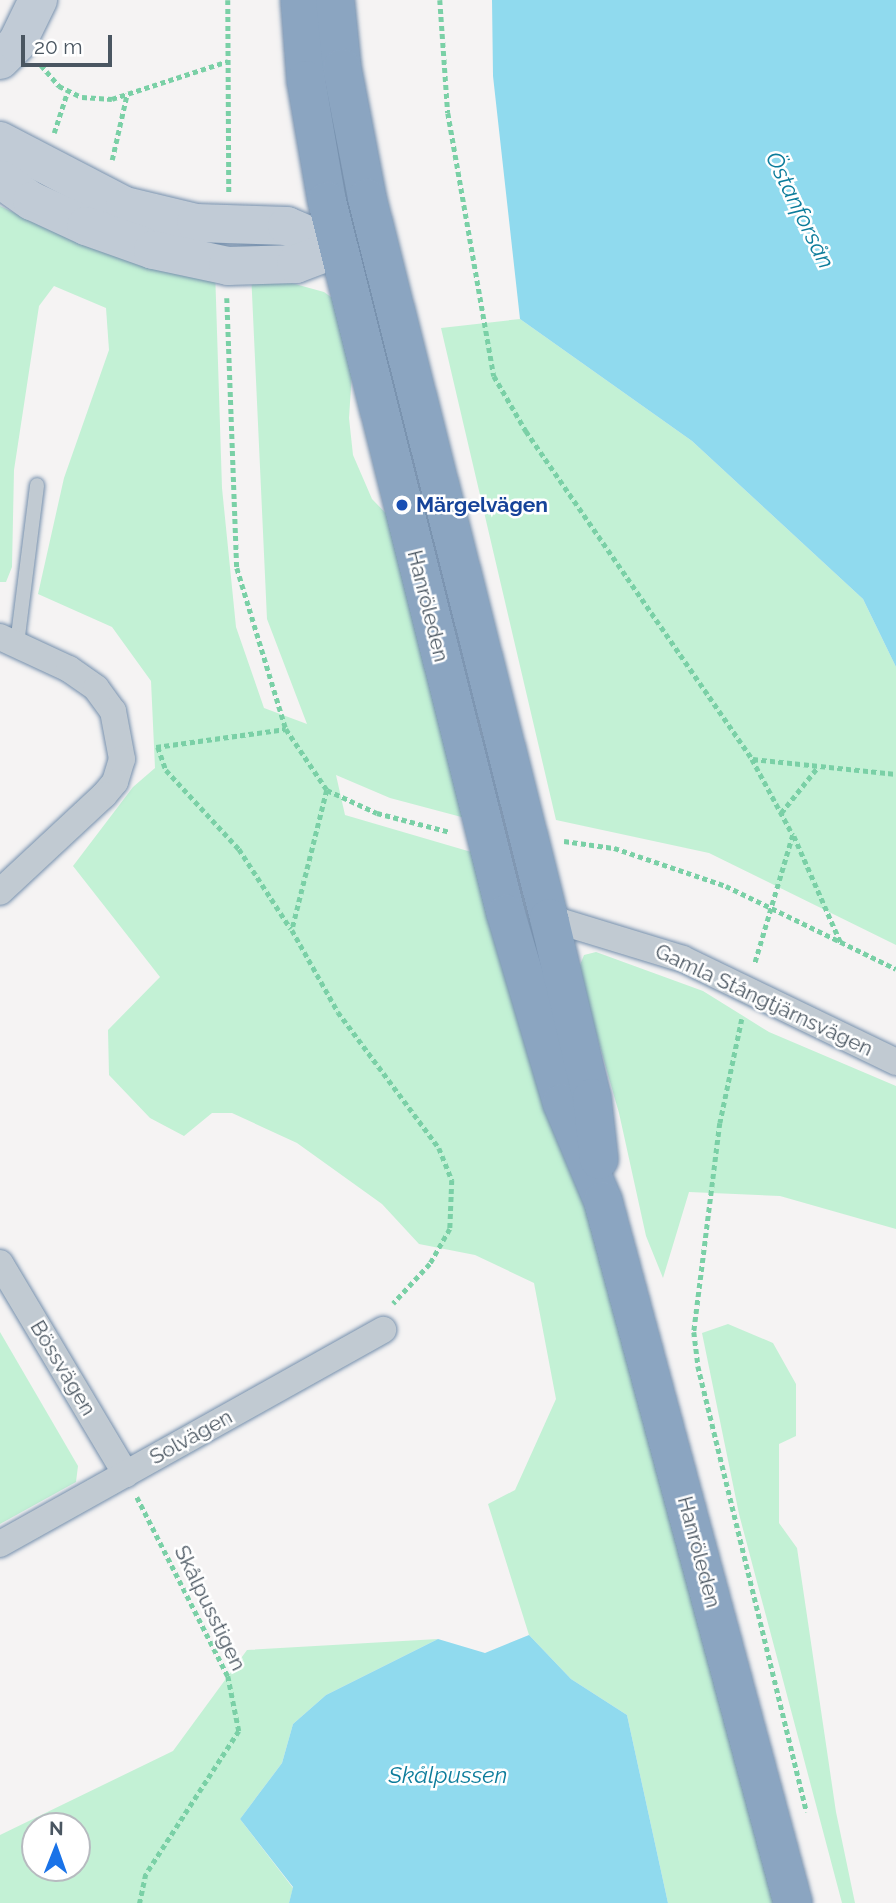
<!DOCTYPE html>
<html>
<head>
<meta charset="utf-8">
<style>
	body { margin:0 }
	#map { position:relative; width:896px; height:1903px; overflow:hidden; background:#f5f3f3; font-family:Raleway,sans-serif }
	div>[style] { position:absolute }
	.green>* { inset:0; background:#c3f1d5 }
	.water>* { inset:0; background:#90daee }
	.path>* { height:4.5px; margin-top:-2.25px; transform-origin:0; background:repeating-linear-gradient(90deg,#7ad0a6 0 5px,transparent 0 8.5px) }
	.roads { filter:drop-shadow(0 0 2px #7690ad) drop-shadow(0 0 2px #7690ad) }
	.lane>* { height:14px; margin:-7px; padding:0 7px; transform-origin:7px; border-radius:7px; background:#c1cad2 }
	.street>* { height:26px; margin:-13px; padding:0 13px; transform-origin:13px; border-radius:13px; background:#c1cad2 }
	.secondary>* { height:38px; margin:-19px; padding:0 19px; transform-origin:19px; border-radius:19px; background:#c1cbd6 }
	.highway>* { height:38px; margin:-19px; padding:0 19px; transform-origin:19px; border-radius:19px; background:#8ba5c1 }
	.dots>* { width:19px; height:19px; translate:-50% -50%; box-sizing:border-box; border:4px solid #fff; border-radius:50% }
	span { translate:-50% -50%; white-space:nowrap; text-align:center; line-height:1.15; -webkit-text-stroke:5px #fff; paint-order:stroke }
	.transit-label { font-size:21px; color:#164399; font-weight:700 }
	.left { translate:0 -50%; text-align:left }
	.street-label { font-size:21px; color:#4a5661 }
	.water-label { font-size:23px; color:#0c7c9b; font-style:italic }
	.north { position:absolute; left:21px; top:1812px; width:70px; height:70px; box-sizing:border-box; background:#fff; border:2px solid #b7bbc0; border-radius:50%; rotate:1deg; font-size:19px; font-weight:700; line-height:28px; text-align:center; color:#4a5661 }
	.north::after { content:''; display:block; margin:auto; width:24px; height:32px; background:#1a73e8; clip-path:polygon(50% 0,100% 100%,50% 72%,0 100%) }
	.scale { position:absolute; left:21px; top:35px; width:91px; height:32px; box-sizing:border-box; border:4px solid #4a5661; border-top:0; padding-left:9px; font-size:21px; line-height:24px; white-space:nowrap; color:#4a5661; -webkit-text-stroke:5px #fff; paint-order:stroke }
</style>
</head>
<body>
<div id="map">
	<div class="green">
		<i style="clip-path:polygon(0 206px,68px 238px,215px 269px,222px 488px,236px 627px,264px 708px,307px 724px,267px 619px,251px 272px,324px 292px,342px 305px,353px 357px,349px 418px,353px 455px,372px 499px,409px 537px,484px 823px,390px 798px,336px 775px,345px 815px,502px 861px,781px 1903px,668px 1903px,627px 1715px,571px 1679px,529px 1635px,488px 1504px,515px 1490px,556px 1399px,534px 1283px,475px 1255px,419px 1244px,382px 1204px,297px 1143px,232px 1113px,212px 1113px,184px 1136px,150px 1118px,109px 1075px,108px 1030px,160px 977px,73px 866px,133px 787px,155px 768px,151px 681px,112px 627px,38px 594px,64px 478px,109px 350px,106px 308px,54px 286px,39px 306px,14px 470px,12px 567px,6px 582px,0 582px)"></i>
		<i style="clip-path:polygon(520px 319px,692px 441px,863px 599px,896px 667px,896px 945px,709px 853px,556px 820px,441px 328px)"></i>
		<i style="clip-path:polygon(596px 952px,703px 991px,769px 1032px,896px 1086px,896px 1229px,780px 1196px,689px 1192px,663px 1278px,646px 1236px,619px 1113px,583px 988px,580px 965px,584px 955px)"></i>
		<i style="clip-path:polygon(728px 1324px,773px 1343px,796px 1384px,796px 1436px,779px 1444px,779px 1523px,797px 1548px,836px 1812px,855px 1903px,842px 1903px,739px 1514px,702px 1333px)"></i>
		<i style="clip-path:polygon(0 1332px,78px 1466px,76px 1482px,0 1524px)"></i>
		<i style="clip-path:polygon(evenodd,438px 1639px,326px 1695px,293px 1724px,282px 1763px,240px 1819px,293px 1888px,289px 1903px,0 1903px,0 1835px,173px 1751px,247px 1650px,438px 1639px,35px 1826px,77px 1826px,77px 1868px,35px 1868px,35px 1826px)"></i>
	</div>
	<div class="water">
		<i style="clip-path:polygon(492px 0,896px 0,896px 667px,863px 599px,692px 441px,520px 319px,493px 76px)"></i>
		<i style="clip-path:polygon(529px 1635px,571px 1679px,627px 1715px,668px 1903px,289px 1903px,293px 1887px,240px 1819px,282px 1763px,293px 1724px,326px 1695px,438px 1639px,485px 1653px)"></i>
	</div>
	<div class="path">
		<i style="left:228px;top:0;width:192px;rotate:89.7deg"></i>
		<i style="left:440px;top:0;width:113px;rotate:86deg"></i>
		<i style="left:448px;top:113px;width:267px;rotate:80.1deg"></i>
		<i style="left:494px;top:376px;width:64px;rotate:59.8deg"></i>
		<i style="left:526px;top:431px;width:398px;rotate:55.4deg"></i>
		<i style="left:752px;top:759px;width:86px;rotate:61.7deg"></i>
		<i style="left:793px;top:835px;width:134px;rotate:106.5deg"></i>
		<i style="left:41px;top:65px;width:28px;rotate:49deg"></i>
		<i style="left:59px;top:86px;width:25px;rotate:26deg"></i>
		<i style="left:82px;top:97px;width:30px;rotate:4deg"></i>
		<i style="left:112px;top:99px;width:122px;rotate:-18.1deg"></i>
		<i style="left:54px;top:133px;width:45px;rotate:-72deg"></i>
		<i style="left:112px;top:160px;width:68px;rotate:-77.2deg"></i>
		<i style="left:227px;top:298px;width:270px;rotate:87.9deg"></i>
		<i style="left:237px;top:568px;width:168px;rotate:73.1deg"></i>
		<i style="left:286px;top:729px;width:73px;rotate:56.1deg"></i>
		<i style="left:327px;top:790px;width:55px;rotate:24.7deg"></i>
		<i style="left:377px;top:813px;width:75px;rotate:14.6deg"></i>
		<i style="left:156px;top:747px;width:131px;rotate:-7.9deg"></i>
		<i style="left:158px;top:747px;width:24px;rotate:71deg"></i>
		<i style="left:166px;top:770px;width:108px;rotate:47.3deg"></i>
		<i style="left:239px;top:849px;width:95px;rotate:57deg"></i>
		<i style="left:753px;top:759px;width:144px;rotate:6deg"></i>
		<i style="left:327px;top:790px;width:144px;rotate:104deg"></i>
		<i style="left:292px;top:930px;width:94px;rotate:60.7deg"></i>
		<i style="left:338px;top:1012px;width:169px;rotate:53.4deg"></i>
		<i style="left:439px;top:1148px;width:35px;rotate:68deg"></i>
		<i style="left:452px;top:1180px;width:49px;rotate:92.3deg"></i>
		<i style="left:450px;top:1229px;width:40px;rotate:119.7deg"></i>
		<i style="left:430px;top:1264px;width:54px;rotate:132.8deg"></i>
		<i style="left:781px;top:813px;width:58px;rotate:-51.3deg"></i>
		<i style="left:794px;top:836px;width:117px;rotate:66.3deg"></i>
		<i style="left:564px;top:841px;width:50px;rotate:8deg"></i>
		<i style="left:614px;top:848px;width:118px;rotate:18.7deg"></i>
		<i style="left:726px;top:886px;width:189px;rotate:26deg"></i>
		<i style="left:742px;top:1019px;width:106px;rotate:101.9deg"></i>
		<i style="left:720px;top:1123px;width:211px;rotate:97.1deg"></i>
		<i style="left:694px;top:1332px;width:34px;rotate:83deg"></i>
		<i style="left:698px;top:1366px;width:459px;rotate:76.3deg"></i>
		<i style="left:137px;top:1497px;width:201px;rotate:63.1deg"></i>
		<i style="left:228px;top:1676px;width:56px;rotate:78.7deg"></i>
		<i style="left:239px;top:1731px;width:171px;rotate:123deg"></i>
		<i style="left:146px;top:1874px;width:30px;rotate:102deg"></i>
	</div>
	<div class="roads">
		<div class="lane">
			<i style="left:17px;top:644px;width:160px;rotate:-82.8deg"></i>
		</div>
		<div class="street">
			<i style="left:0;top:637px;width:76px;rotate:24.9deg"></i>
			<i style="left:69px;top:669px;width:33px;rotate:35deg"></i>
			<i style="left:96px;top:688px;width:29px;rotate:54deg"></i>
			<i style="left:113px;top:711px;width:49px;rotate:79.4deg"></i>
			<i style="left:122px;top:759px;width:24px;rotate:107deg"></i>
			<i style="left:115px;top:782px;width:17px;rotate:130deg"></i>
			<i style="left:104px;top:795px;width:142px;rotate:137deg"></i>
			<i style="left:549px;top:918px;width:140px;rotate:17deg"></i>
			<i style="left:683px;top:959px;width:237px;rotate:25.8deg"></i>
			<i style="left:0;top:1263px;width:246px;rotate:59.2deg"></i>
			<i style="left:0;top:1544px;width:439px;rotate:-29.2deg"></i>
		</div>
		<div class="secondary">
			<i style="left:0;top:60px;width:24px;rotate:-45deg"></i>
			<i style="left:17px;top:43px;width:48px;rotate:-64deg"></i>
			<i style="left:0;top:141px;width:141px;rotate:27.5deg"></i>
			<i style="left:125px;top:206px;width:73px;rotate:13.5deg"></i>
			<i style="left:196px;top:223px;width:91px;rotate:1.9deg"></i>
			<i style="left:287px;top:226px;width:56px;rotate:23.3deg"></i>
			<i style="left:0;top:179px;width:39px;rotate:35deg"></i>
			<i style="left:32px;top:201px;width:60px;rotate:24.8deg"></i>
			<i style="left:86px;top:226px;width:71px;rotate:19.7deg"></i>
			<i style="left:153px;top:250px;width:77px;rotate:12deg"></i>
			<i style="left:228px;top:266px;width:68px;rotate:-1.7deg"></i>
			<i style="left:296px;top:264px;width:45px;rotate:-20.9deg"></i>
		</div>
		<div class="highway">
			<i style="left:300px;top:0;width:80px;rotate:85.7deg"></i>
			<i style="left:306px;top:80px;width:123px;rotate:80.2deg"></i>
			<i style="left:327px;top:201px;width:735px;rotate:75.91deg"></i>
			<i style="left:506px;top:914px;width:197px;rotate:73.5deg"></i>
			<i style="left:562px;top:1103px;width:106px;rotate:67.3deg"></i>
			<i style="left:603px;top:1201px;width:727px;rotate:74.86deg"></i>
			<i style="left:335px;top:0;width:68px;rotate:84.1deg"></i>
			<i style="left:342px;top:68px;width:132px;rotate:79.1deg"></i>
			<i style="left:367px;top:198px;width:743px;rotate:75.81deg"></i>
			<i style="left:549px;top:918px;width:185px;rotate:76.6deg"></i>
			<i style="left:592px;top:1098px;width:62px;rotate:83.6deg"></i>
		</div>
	</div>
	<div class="dots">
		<i style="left:402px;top:505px;background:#1a4fb4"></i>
	</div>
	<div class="transit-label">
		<span class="left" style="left:416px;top:505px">Märgelvägen</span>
	</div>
	<div class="street-label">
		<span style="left:428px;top:606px;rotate:76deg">Hanröleden</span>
		<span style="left:764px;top:1000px;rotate:25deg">Gamla Stångtjärnsvägen</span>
		<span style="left:63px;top:1368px;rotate:59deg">Bössvägen</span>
		<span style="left:191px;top:1437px;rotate:-29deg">Solvägen</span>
		<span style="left:699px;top:1552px;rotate:75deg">Hanröleden</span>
		<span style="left:210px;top:1608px;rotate:64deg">Skålpusstigen</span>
	</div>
	<div class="water-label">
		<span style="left:800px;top:210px;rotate:64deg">Östanforsån</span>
		<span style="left:448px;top:1775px">Skålpussen</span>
	</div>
	<div class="north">N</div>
	<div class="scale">20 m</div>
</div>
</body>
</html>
